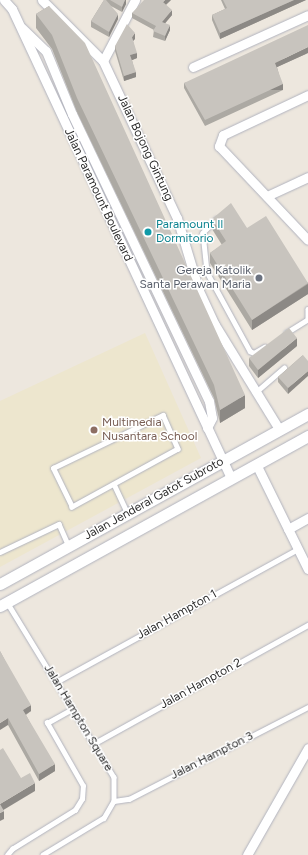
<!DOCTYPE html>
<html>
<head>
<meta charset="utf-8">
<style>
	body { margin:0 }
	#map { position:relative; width:308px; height:855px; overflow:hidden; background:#ede7de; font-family:Figtree,sans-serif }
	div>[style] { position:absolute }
	.education>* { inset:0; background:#ede6ce }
	.roads { filter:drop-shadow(0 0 1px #b1b3be) drop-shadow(0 0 1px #b1b3be) }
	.service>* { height:4.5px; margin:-2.25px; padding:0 2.25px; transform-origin:2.25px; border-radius:2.25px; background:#fff }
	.minor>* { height:9px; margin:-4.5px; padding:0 4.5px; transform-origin:4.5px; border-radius:4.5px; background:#fff }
	.tertiary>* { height:11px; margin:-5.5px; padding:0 5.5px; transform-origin:5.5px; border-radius:5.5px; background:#fff }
	.wall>* { inset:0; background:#aca9a3 }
	.shaded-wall>* { inset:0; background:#8c8985; transform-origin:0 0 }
	.building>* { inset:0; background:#c8c4be }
	.dots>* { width:11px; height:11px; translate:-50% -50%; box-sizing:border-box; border:2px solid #fff; border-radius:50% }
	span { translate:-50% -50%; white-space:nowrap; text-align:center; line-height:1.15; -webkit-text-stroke:3px #fff; paint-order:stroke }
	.street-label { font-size:12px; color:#2b2b2b }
	.culture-label { font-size:12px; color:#0d838f }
	.left { translate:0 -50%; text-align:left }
	.worship-label { font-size:12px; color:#5b616d }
	.right { translate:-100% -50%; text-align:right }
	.education-label { font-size:12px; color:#785e54 }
</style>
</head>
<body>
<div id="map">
	<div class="education">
		<i style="clip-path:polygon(145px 333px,201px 458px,0 567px,0 401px)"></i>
	</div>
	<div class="roads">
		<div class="service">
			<i style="left:217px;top:219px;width:20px;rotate:135deg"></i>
			<i style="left:203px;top:233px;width:39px;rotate:84deg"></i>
			<i style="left:207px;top:272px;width:90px;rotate:61.4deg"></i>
			<i style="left:250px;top:351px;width:4px;rotate:27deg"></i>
			<i style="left:254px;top:353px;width:12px;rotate:-31deg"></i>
			<i style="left:308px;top:309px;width:10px;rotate:90deg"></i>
			<i style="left:286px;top:333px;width:26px;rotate:-32deg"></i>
			<i style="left:256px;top:392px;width:37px;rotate:-41deg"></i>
			<i style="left:163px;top:415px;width:37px;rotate:66deg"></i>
			<i style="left:178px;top:449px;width:121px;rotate:151.3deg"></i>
			<i style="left:72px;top:507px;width:43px;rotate:-116deg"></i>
			<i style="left:53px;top:468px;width:122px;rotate:-25.7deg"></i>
			<i style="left:114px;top:484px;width:31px;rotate:65deg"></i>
			<i style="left:0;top:552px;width:65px;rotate:-25.4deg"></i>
			<i style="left:59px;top:524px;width:24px;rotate:66deg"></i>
			<i style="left:7px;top:602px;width:205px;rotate:58.6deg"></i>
			<i style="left:114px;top:777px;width:24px;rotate:90deg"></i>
			<i style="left:114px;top:801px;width:20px;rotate:120deg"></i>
			<i style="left:104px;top:818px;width:71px;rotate:148.8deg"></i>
			<i style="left:56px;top:682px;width:276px;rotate:-28.8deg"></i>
			<i style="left:93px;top:744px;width:246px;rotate:-29deg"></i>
			<i style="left:114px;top:801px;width:15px;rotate:-8deg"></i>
			<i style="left:129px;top:799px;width:201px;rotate:-27.2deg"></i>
			<i style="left:7px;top:855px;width:8px;rotate:-50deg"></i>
			<i style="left:12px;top:849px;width:74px;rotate:-31.8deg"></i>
			<i style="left:75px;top:810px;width:13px;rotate:-58deg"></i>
			<i style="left:82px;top:799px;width:13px;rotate:-86deg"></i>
			<i style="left:83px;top:786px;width:73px;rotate:-119.7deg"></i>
			<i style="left:47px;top:723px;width:29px;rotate:-29deg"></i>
		</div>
		<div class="minor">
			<i style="left:4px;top:0;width:12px;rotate:48deg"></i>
			<i style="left:12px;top:9px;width:518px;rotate:64.97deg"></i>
			<i style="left:42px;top:0;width:86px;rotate:45deg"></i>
			<i style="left:103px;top:61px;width:69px;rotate:-62.3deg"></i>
			<i style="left:22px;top:28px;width:33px;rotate:44deg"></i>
			<i style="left:46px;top:51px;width:68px;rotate:67.6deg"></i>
			<i style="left:72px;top:114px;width:318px;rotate:64.5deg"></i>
			<i style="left:209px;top:401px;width:17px;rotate:80deg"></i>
			<i style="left:212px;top:418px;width:11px;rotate:117deg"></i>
			<i style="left:103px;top:61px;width:174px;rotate:64.8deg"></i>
			<i style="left:177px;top:218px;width:76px;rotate:73.2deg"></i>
			<i style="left:199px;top:291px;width:38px;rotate:65deg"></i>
			<i style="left:215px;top:325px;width:122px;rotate:58.4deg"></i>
			<i style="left:193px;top:67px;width:126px;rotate:-24.3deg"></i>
			<i style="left:308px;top:95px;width:94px;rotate:154.8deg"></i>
			<i style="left:223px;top:135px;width:12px;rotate:110deg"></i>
			<i style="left:219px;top:146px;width:129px;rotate:46.6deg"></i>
			<i style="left:267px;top:196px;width:45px;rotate:-24.9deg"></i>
			<i style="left:256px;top:464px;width:117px;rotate:63.7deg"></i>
			<i style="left:288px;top:529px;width:23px;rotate:-29deg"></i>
			<i style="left:247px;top:855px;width:123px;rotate:-60.3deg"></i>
		</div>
		<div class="tertiary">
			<i style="left:0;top:584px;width:352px;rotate:-28.9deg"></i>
			<i style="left:0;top:606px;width:352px;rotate:-28.9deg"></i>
		</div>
	</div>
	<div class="wall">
		<i style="clip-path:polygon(104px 0,126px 0,126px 4px,122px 12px,111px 6px,118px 19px,109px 37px,91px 27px,91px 21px)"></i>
		<i style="clip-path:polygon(171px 0,166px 5px,172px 15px,165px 23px,170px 30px,165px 41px,153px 37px,154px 30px,132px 18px,132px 13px)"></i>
		<i style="clip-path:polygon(221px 0,306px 0,220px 39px,212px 20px,212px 15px,225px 9px)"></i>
		<i style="clip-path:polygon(49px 6px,245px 408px,220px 423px,214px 398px,77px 112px,52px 49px,36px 28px,36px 14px)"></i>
		<i style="clip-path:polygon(135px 39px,133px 41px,137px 58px,132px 60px,136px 77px,124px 81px,115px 51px,115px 46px)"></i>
		<i style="clip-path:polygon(308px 53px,277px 67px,283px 90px,205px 126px,184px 88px,184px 83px)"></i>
		<i style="clip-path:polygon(212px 219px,247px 228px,308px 283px,308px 294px,252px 330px,210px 263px,210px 253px,222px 245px,212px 229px)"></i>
		<i style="clip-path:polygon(297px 346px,258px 378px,249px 366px,249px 358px)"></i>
		<i style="clip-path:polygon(303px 355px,288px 394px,278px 382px,278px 377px)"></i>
		<i style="clip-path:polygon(0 651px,31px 711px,26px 715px,55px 771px,39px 781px,8px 725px)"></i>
	</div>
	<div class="shaded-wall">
		<i style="clip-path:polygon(125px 0,126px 0,126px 4px,122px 12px,122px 7px)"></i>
		<i style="clip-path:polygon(165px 0,171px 0,163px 7px,163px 2px)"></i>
		<i style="clip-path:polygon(294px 0,306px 0,220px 39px,220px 33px)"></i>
		<i style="clip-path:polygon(172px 10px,172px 15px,162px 27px,162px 22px)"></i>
		<i style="clip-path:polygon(118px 14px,118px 19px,109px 37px,109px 32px)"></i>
		<i style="clip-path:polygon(170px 25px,170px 30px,165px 41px,165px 36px)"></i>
		<i style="clip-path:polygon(135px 33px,135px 39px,132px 42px,132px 37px)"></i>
		<i style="clip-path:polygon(308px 47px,308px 53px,275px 68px,275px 63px)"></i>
		<i style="clip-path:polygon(137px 53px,137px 58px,130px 61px,130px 55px)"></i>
		<i style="clip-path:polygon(136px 72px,136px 77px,124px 81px,124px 76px)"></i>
		<i style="left:283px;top:84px;width:6px;height:86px;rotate:90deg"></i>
		<i style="clip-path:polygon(308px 284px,308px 294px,252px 330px,252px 320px)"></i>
		<i style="clip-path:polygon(297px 338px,297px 346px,258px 378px,258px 370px)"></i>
		<i style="clip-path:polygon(308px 371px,308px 376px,288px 394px,288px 388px)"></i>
		<i style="clip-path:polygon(245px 395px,245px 408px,220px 423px,220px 410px)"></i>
		<i style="clip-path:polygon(31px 705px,31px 711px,23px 716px,23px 710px)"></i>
		<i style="clip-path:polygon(8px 718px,8px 725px,0 730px,0 723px)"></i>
		<i style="clip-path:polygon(55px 764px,55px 771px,39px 781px,39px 774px)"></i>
		<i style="clip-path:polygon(35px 783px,35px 791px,0 812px,0 804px)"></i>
		<i style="clip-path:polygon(4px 811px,4px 819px,0 821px,0 813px)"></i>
	</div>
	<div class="building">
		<i style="clip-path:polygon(104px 0,106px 0,118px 14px,109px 32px,91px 21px)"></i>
		<i style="clip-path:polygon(110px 0,125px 0,122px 7px)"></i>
		<i style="clip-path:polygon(144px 0,165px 0,163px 2px,172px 10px,162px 22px,170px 25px,165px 36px,153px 31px,156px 26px,132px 13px)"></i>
		<i style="clip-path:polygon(223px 0,294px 0,220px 33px,212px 15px,227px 8px)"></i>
		<i style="clip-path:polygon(49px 6px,85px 43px,245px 395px,220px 410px,214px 385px,77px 98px,52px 35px,36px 14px)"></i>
		<i style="clip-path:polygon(127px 24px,135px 33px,132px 37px,137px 53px,130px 55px,136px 72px,124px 76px,115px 46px)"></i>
		<i style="clip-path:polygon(308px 25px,308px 47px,275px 63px,283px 84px,205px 120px,184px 83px)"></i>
		<i style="clip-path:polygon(231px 203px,247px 228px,266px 216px,308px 283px,252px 320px,210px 253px,226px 241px,212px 219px)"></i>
		<i style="clip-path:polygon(289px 328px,297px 338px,258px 370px,249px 358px)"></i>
		<i style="clip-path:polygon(303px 355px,308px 361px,308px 371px,288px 388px,278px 377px)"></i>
		<i style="clip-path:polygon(0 651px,31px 705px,23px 710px,55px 764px,39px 774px,8px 718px,0 723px)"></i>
		<i style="clip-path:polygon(3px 748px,21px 778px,30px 773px,35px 783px,0 804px,4px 811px,0 813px,0 750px)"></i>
	</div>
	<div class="dots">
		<i style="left:148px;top:232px;background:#0f9aa8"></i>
		<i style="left:259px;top:278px;background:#6b7280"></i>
		<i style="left:94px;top:430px;background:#8d6e63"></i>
	</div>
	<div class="street-label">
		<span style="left:145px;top:148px;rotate:65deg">Jalan Bojong Gintung</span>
		<span style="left:98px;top:195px;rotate:65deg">Jalan Paramount Boulevard</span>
		<span style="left:154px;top:499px;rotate:-29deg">Jalan Jenderal Gatot Subroto</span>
		<span style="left:177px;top:615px;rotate:-29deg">Jalan Hampton 1</span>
		<span style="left:201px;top:684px;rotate:-29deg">Jalan Hampton 2</span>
		<span style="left:78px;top:718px;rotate:59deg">Jalan Hampton Square</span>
		<span style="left:212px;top:756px;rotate:-27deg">Jalan Hampton 3</span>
	</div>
	<div class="culture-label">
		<span class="left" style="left:156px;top:232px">Paramount Il<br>Dormitorio</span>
	</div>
	<div class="worship-label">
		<span class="right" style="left:251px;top:278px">Gereja Katolik<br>Santa Perawan Maria</span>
	</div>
	<div class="education-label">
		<span class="left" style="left:102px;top:430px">Multimedia<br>Nusantara School</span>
	</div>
</div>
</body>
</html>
